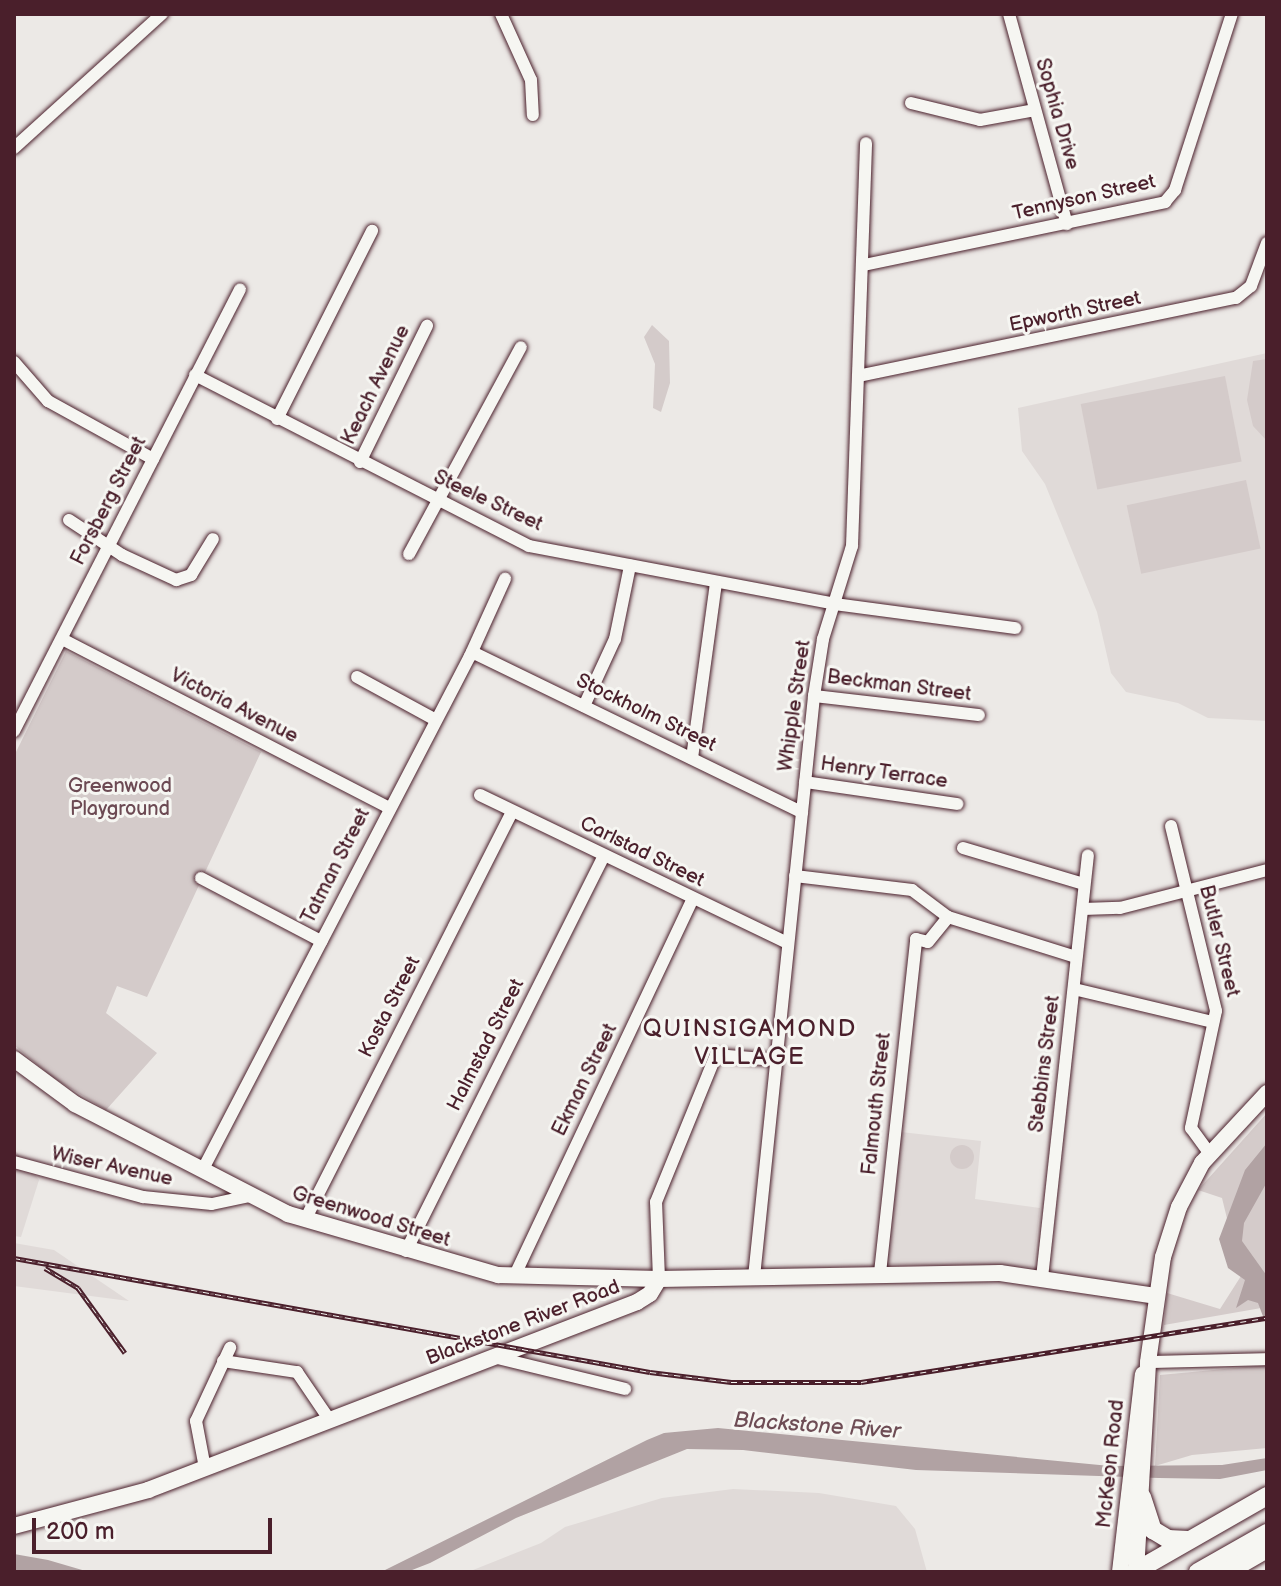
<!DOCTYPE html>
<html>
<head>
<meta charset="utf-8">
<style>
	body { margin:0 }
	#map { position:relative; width:1281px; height:1586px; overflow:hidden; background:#ece9e6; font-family:"Balsamiq Sans",sans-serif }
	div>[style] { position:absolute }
	.built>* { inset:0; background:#e0dad8 }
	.green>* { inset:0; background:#d4cbca; transform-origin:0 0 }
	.round { border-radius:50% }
	.water>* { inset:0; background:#b1a2a3 }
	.roads { filter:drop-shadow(0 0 2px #4a1f2b) drop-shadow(0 0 2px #4a1f2b) }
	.minor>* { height:12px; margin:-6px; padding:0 6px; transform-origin:6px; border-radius:6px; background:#f6f6f2 }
	.major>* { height:16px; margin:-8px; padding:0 8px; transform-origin:8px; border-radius:8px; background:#f6f6f2 }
	.highway>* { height:18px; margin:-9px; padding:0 9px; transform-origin:9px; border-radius:9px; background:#f6f6f2 }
	.rail>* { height:5px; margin-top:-2.5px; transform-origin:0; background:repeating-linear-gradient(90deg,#f6f6f2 0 6px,#4a1f2b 0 12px); box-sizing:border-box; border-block:2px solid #4a1f2b }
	span { translate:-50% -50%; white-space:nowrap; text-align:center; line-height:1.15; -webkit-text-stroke:6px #f6f6f2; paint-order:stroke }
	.street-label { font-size:20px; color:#4a1f2b }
	.park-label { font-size:20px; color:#6c4a53 }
	.water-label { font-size:22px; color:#6e4d55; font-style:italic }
	.quarter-label { font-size:24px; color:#4a1f2b; letter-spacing:2px }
	.frame { position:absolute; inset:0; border:16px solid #4a1f2b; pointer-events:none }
	.scale { position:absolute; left:32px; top:1518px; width:240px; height:36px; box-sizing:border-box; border:4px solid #4a1f2b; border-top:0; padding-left:10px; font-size:24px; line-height:28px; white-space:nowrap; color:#4a1f2b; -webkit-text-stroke:6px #f6f6f2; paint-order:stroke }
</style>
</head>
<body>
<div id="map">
	<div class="built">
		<i style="clip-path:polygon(1267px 353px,1267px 721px,1208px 718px,1178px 703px,1126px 692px,1111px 673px,1097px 612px,1045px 484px,1022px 451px,1018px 408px)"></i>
		<i style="clip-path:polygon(901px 1132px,981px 1141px,975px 1199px,1040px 1208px,1033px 1267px,885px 1264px)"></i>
		<i style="clip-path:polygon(14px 1149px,39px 1180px,21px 1237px,14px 1236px)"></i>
		<i style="clip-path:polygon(14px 1243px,54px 1250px,129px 1301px,14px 1286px)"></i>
		<i style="clip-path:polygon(733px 1489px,819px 1493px,896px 1506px,915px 1529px,927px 1572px,468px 1572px,541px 1543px,565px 1527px,662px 1498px)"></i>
	</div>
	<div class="green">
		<i style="clip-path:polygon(652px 325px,669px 341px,670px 383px,661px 412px,653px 408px,655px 364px,644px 337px)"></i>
		<i style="clip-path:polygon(1267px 359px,1267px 441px,1253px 426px,1247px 400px,1253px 361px)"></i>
		<i style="left:1225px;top:376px;width:87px;height:147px;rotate:79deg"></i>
		<i style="left:1246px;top:480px;width:70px;height:122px;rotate:78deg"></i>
		<i style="clip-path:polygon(66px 651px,261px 752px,147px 997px,117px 986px,106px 1013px,157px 1053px,106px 1110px,52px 1077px,14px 1045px,14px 756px)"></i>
		<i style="clip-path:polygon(1267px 1113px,1267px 1307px,1164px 1325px,1167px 1293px,1220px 1309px,1241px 1276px,1222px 1198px,1198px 1190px)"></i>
		<i class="round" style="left:950px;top:1145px;width:24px;height:24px"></i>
		<i style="clip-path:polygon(1267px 1365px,1267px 1448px,1192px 1455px,1155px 1466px,1160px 1375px)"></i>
	</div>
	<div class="water">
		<i style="clip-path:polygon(1267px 1143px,1267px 1182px,1244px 1223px,1242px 1241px,1267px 1276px,1267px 1327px,1258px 1303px,1248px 1300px,1236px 1308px,1245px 1280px,1228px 1268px,1219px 1239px,1245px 1170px)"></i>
		<i style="clip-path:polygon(718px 1428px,1110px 1466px,1222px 1465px,1267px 1458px,1267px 1470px,1220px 1479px,1159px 1478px,916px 1470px,743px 1450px,687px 1449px,516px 1518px,430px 1563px,407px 1572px,381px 1572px,647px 1440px,664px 1433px)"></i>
		<i style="clip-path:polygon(14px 1554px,48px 1560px,89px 1572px,14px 1572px)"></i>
	</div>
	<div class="roads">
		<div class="minor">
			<i style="left:501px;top:14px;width:72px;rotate:65.6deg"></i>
			<i style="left:531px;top:80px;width:35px;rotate:87deg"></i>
			<i style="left:1009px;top:14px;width:218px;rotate:74.6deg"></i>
			<i style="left:911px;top:103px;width:71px;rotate:13.8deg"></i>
			<i style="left:980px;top:120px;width:56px;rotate:-10.3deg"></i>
			<i style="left:14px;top:148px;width:200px;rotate:-42.2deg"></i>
			<i style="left:864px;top:265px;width:308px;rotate:-11.8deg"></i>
			<i style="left:1165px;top:202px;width:16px;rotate:-50deg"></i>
			<i style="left:1175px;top:190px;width:185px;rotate:-72.1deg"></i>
			<i style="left:14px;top:362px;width:52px;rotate:48.9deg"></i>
			<i style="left:48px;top:401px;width:120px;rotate:28.9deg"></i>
			<i style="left:195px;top:375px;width:375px;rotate:27.1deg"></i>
			<i style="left:529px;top:546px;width:311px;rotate:10.7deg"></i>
			<i style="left:835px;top:604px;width:182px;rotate:7.6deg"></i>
			<i style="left:858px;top:376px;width:386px;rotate:-11.7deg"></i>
			<i style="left:1236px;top:298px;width:19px;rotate:-39deg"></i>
			<i style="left:1251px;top:286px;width:46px;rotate:-69.6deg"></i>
			<i style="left:277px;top:419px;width:211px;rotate:-63.2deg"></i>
			<i style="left:360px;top:462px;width:152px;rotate:-63.8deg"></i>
			<i style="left:69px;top:520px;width:64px;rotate:33.4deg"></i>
			<i style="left:122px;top:555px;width:60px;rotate:24.8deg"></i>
			<i style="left:176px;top:580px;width:16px;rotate:-18deg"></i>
			<i style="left:191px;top:575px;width:42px;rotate:-58.6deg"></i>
			<i style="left:409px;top:554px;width:235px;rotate:-61.6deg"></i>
			<i style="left:62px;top:639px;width:368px;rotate:27.3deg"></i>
			<i style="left:472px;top:652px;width:367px;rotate:25.9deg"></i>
			<i style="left:357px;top:677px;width:88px;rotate:28.6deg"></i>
			<i style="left:814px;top:696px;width:166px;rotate:6.6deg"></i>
			<i style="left:584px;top:706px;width:74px;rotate:-65.2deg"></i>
			<i style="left:615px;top:639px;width:75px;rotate:-78.4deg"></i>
			<i style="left:14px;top:731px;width:496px;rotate:-62.9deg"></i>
			<i style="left:692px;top:758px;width:177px;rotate:-82.2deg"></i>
			<i style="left:805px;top:782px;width:154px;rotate:8.2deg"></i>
			<i style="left:480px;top:795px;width:341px;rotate:25.7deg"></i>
			<i style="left:1171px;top:826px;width:190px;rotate:76.3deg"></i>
			<i style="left:1216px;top:1011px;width:120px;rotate:102.1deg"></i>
			<i style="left:1191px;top:1128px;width:31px;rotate:54deg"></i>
			<i style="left:963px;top:848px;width:126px;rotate:16.6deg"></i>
			<i style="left:795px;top:876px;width:118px;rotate:6.8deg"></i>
			<i style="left:912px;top:890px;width:45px;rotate:36.9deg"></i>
			<i style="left:948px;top:917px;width:134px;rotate:17.4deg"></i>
			<i style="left:201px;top:878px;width:136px;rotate:27.7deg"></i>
			<i style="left:1083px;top:909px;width:37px;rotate:-2deg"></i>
			<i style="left:1120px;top:908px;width:152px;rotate:-14.5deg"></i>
			<i style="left:1074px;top:989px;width:143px;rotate:13.4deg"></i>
			<i style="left:14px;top:1162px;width:134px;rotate:15.2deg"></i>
			<i style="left:143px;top:1197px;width:69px;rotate:5.8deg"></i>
			<i style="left:212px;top:1204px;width:40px;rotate:-12deg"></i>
			<i style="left:202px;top:1171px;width:581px;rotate:-62.51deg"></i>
			<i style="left:470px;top:656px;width:85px;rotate:-65.6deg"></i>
			<i style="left:305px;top:1220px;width:458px;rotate:-63.1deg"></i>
			<i style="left:406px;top:1251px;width:442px;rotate:-63.4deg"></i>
			<i style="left:880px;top:1273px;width:336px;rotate:-83.8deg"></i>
			<i style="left:916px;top:939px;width:12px;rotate:14deg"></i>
			<i style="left:928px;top:942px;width:32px;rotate:-51deg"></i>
			<i style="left:514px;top:1277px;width:417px;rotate:-64.7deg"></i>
			<i style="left:754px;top:1277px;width:584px;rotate:-84.1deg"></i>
			<i style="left:814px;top:696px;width:58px;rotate:-81deg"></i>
			<i style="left:823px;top:639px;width:97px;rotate:-72.7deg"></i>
			<i style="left:852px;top:546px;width:403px;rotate:-88deg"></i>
			<i style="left:1042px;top:1278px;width:425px;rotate:-83.8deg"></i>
			<i style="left:659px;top:1279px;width:77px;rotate:-92.2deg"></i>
			<i style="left:656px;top:1202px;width:159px;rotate:-67.8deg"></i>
			<i style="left:716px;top:1055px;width:59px;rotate:4.8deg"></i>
			<i style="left:494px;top:1357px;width:135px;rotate:13.7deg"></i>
			<i style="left:223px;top:1361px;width:75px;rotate:8.5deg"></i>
			<i style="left:297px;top:1372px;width:57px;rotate:55.8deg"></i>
			<i style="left:1148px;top:1362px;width:119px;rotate:-1.4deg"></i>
			<i style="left:205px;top:1468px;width:48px;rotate:-100.8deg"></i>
			<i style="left:196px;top:1421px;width:81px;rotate:-65deg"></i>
		</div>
		<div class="major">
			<i style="left:14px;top:1059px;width:76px;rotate:36.4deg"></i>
			<i style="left:75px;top:1104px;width:240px;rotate:27.3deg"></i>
			<i style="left:288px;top:1214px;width:219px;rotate:16.2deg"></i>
			<i style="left:498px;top:1275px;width:161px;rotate:1.4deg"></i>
			<i style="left:659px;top:1279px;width:341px;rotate:-1deg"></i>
			<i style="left:1000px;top:1273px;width:157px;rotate:8.4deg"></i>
			<i style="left:14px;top:1526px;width:139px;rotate:-15deg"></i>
			<i style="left:148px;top:1490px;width:524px;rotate:-21.03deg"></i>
			<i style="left:637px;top:1302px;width:15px;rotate:-32deg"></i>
			<i style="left:650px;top:1294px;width:17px;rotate:-59deg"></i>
			<i style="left:1120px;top:1572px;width:199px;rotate:-83.4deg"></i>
			<i style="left:1136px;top:1572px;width:210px;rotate:-86.7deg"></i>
			<i style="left:1148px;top:1362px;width:106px;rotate:-81.9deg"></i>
			<i style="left:1163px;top:1257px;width:52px;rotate:-72.3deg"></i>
			<i style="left:1179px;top:1207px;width:50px;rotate:-62.4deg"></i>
			<i style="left:1202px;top:1163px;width:96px;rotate:-47.1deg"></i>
		</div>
		<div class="highway">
			<i style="left:1142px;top:1497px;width:35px;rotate:72deg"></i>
			<i style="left:1153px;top:1530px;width:17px;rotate:31deg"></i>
			<i style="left:1168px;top:1539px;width:20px;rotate:3deg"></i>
			<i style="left:1136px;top:1571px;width:151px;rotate:-29.8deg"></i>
			<i style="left:1198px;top:1572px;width:79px;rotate:-29.5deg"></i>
			<i style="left:1227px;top:1572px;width:46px;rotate:-29.9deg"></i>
		</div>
	</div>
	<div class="rail">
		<i style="left:14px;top:1258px;width:646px;rotate:10.16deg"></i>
		<i style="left:650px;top:1372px;width:82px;rotate:7deg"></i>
		<i style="left:731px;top:1382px;width:130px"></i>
		<i style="left:861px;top:1382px;width:411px;rotate:-9deg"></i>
		<i style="left:45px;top:1268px;width:39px;rotate:31deg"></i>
		<i style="left:78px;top:1288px;width:80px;rotate:54.1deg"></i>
	</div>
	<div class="street-label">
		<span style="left:1057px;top:114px;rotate:74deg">Sophia Drive</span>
		<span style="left:1084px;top:198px;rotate:-13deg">Tennyson Street</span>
		<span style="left:1075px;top:312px;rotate:-12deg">Epworth Street</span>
		<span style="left:376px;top:385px;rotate:-64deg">Keach Avenue</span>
		<span style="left:109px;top:501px;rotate:-63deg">Forsberg Street</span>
		<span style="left:488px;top:501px;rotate:25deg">Steele Street</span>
		<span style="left:899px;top:686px;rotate:7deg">Beckman Street</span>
		<span style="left:234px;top:706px;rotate:27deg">Victoria Avenue</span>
		<span style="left:795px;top:706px;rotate:-82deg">Whipple Street</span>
		<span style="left:646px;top:713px;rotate:26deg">Stockholm Street</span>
		<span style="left:884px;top:773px;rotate:8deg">Henry Terrace</span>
		<span style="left:642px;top:852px;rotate:26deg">Carlstad Street</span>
		<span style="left:336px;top:866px;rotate:-63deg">Tatman Street</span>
		<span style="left:1219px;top:941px;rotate:76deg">Butler Street</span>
		<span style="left:390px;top:1007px;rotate:-63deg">Kosta Street</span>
		<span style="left:486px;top:1045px;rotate:-63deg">Halmstad Street</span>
		<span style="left:1045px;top:1064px;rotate:-83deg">Stebbins Street</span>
		<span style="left:585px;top:1080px;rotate:-64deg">Ekman Street</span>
		<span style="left:877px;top:1104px;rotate:-84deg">Falmouth Street</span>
		<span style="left:112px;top:1167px;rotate:12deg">Wiser Avenue</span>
		<span style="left:371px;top:1217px;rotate:17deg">Greenwood Street</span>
		<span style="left:523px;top:1323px;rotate:-21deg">Blackstone River Road</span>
		<span style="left:1111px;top:1464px;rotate:-84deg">McKeon Road</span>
	</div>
	<div class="park-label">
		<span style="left:120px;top:798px">Greenwood<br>Playground</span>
	</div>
	<div class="water-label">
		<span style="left:817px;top:1426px;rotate:4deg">Blackstone River</span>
	</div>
	<div class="quarter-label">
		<span style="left:750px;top:1043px">QUINSIGAMOND<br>VILLAGE</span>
	</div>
	<div class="frame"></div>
	<div class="scale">200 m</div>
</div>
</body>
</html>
